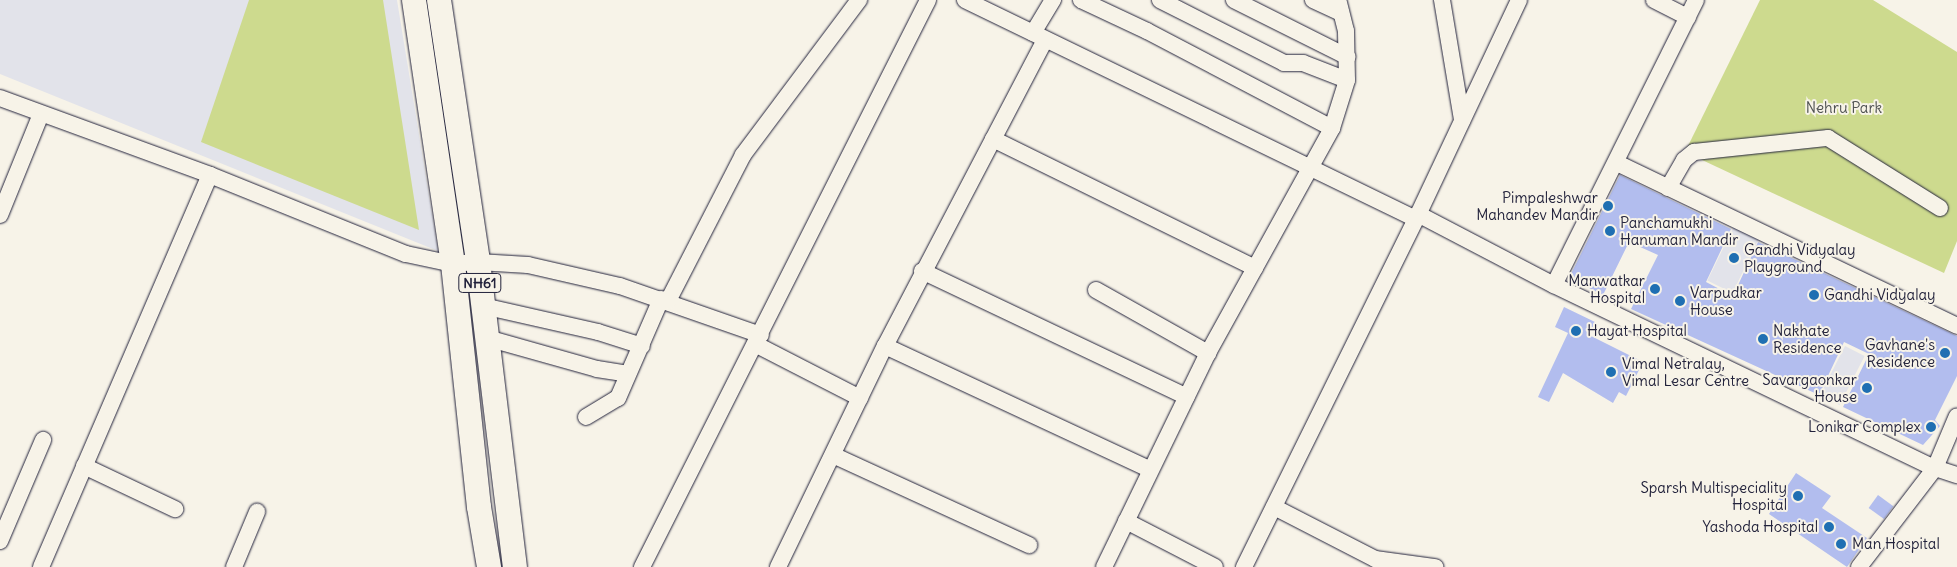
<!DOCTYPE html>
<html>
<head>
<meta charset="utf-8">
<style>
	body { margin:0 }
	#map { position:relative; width:1957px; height:567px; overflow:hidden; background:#f7f3e8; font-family:Delius,sans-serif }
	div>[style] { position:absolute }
	.built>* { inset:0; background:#e2e3ea; transform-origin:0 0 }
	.green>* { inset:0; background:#cdda8e }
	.building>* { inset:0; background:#b2bdee; transform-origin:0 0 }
	.roads { filter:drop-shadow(0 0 1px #22223b) drop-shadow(0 0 1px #22223b) }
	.minor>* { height:16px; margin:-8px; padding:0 8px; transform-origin:8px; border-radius:8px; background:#f7f3e8 }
	.highway>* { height:24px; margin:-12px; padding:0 12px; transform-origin:12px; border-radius:12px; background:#f7f3e8 }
	.dots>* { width:14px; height:14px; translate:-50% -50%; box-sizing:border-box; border:2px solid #f7f3e8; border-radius:50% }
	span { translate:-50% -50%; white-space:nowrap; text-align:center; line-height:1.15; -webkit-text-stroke:4px #f7f3e8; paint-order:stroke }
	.shield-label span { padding:1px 4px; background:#f7f3e8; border:1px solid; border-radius:4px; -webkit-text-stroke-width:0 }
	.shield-label { font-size:14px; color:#22223b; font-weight:700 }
	.park-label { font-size:15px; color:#4d5050 }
	.poi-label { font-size:15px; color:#22223b }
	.right { translate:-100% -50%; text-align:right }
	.left { translate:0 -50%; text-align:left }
</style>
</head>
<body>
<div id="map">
	<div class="built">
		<i style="clip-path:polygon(0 0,397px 0,438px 251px,0 74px)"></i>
		<i style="left:1735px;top:224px;width:28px;height:63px;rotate:26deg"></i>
		<i style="left:1845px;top:346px;width:22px;height:55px;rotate:27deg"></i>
	</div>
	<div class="green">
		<i style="clip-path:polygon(249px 0,383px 0,419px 230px,201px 142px)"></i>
		<i style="clip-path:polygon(1760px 0,1873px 0,1957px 52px,1957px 241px,1944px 273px,1685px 152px)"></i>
	</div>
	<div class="building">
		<i style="clip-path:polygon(1620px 175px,1731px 229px,1706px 282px,1733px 296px,1758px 242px,1957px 336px,1957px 376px,1935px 420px,1940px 426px,1923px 445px,1843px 407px,1869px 354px,1844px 342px,1819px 395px,1631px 309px,1658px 255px,1629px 242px,1603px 295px,1569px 278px)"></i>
		<i style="clip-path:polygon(1564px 307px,1595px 322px,1589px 335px,1643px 362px,1626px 396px,1619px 392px,1613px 403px,1563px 373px,1549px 402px,1538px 397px,1568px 333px,1555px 327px)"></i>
		<i style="clip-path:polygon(1796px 473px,1831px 496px,1822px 508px,1867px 538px,1847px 567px,1769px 514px)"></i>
		<i style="left:1878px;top:495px;width:19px;height:16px;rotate:36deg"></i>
	</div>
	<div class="roads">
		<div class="minor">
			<i style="left:965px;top:0;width:501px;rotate:25.9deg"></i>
			<i style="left:1081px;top:0;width:73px;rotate:25.2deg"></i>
			<i style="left:1147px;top:31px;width:209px;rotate:27.7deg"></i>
			<i style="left:1160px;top:0;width:139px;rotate:26.9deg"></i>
			<i style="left:1284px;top:63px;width:19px"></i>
			<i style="left:1303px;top:63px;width:47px;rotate:21.1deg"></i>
			<i style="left:1234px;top:0;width:127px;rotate:26.6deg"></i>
			<i style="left:1313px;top:0;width:31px;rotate:25deg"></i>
			<i style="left:1442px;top:0;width:122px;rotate:80.5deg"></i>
			<i style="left:1654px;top:0;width:38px;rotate:27deg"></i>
			<i style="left:1033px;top:33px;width:39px;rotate:-59deg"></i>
			<i style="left:0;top:98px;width:224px;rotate:20.1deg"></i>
			<i style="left:210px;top:175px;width:211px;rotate:22deg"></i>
			<i style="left:406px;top:254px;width:48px;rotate:12deg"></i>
			<i style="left:453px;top:264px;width:25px;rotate:-5deg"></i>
			<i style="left:478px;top:262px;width:50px;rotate:3.4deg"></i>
			<i style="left:528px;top:265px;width:94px;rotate:12.9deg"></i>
			<i style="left:620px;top:286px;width:149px;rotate:19.2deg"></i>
			<i style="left:993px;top:139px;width:292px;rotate:26.2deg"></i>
			<i style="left:1617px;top:163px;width:377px;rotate:25.6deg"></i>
			<i style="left:1668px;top:188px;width:32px;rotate:-60deg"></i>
			<i style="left:1684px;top:160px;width:13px;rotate:-39deg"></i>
			<i style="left:1694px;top:152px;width:135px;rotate:-6deg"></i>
			<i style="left:1828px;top:138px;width:132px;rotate:32deg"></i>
			<i style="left:1418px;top:214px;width:153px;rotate:27.6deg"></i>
			<i style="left:1554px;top:285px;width:423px;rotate:25.7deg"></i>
			<i style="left:1935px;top:468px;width:23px;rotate:18deg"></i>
			<i style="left:0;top:215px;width:109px;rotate:-67.9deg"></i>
			<i style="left:922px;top:271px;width:293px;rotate:25.4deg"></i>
			<i style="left:1554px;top:285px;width:318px;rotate:-63.5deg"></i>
			<i style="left:1096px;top:290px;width:129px;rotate:29.4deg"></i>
			<i style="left:668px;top:301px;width:164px;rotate:-62.8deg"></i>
			<i style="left:743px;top:155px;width:194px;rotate:-53.2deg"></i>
			<i style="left:483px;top:306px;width:118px;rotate:12.7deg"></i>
			<i style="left:598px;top:332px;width:46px;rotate:17.7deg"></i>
			<i style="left:487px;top:338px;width:114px;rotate:15.7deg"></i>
			<i style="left:597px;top:369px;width:30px;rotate:9deg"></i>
			<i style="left:755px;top:344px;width:118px;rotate:27.2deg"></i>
			<i style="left:885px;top:346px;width:293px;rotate:25deg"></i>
			<i style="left:586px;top:417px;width:37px;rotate:-31deg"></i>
			<i style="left:618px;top:398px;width:108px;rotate:-66.5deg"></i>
			<i style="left:833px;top:455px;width:216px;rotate:24.7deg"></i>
			<i style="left:84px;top:466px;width:101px;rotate:25.3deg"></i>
			<i style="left:1274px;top:507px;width:114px;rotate:27.2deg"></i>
			<i style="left:1375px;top:559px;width:61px;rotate:7.6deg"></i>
			<i style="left:1126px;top:521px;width:100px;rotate:27.3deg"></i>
			<i style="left:0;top:541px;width:110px;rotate:-66.9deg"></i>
			<i style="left:41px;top:567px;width:427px;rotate:-66.7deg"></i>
			<i style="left:234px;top:567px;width:60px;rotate:-67.3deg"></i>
			<i style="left:642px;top:567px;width:635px;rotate:-63.23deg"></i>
			<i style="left:778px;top:567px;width:246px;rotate:-64.2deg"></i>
			<i style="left:885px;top:346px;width:345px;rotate:-62.4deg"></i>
			<i style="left:1104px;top:567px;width:238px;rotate:-64.1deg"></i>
			<i style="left:1208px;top:353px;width:257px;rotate:-61.1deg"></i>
			<i style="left:1332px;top:128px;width:50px;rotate:-72.6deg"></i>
			<i style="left:1347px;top:80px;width:49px;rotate:-91.2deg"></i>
			<i style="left:1346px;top:31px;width:32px;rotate:-104deg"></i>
			<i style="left:1244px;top:567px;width:388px;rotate:-63.7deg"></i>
			<i style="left:1416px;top:219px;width:242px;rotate:-64.8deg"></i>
			<i style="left:1859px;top:567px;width:125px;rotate:-52.5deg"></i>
			<i style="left:1935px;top:468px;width:56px;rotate:-67.1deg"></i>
		</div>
		<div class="highway">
			<i style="left:414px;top:0;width:267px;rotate:81.6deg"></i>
			<i style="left:453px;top:264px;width:244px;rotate:83.9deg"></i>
			<i style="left:479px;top:507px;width:61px;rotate:80.5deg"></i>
			<i style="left:439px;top:0;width:265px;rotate:81.5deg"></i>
			<i style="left:478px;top:262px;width:307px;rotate:83.1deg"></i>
		</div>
	</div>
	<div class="dots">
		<i style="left:1608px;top:206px;background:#1f6fb2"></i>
		<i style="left:1610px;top:231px;background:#1f6fb2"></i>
		<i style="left:1734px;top:258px;background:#1f6fb2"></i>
		<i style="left:1655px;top:289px;background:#1f6fb2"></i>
		<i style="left:1814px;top:295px;background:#1f6fb2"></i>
		<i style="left:1680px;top:301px;background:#1f6fb2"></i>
		<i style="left:1576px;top:331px;background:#1f6fb2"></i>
		<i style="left:1763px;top:339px;background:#1f6fb2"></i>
		<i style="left:1945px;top:353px;background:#1f6fb2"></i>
		<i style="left:1611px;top:372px;background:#1f6fb2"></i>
		<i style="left:1867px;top:388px;background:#1f6fb2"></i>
		<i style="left:1931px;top:427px;background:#1f6fb2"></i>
		<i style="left:1798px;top:496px;background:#1f6fb2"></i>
		<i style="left:1829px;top:527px;background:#1f6fb2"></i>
		<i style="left:1841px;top:544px;background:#1f6fb2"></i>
	</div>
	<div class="shield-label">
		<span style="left:480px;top:283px">NH61</span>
	</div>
	<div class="park-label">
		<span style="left:1844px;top:108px">Nehru Park</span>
	</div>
	<div class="poi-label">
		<span class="right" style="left:1598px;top:206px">Pimpaleshwar<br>Mahandev Mandir</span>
		<span class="left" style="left:1620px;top:231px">Panchamukhi<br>Hanuman Mandir</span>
		<span class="left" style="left:1744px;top:258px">Gandhi Vidyalay<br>Playground</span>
		<span class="right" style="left:1645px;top:289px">Manwatkar<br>Hospital</span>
		<span class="left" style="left:1690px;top:301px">Varpudkar<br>House</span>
		<span class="left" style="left:1824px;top:295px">Gandhi Vidyalay</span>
		<span class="left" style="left:1773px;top:339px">Nakhate<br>Residence</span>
		<span class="left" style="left:1587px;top:331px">Hayat Hospital</span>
		<span class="right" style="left:1935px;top:353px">Gavhane's<br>Residence</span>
		<span class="left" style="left:1622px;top:372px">Vimal Netralay,<br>Vimal Lesar Centre</span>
		<span class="right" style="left:1857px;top:388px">Savargaonkar<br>House</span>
		<span class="right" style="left:1921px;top:427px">Lonikar Complex</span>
		<span class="right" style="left:1787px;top:496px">Sparsh Multispeciality<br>Hospital</span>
		<span class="right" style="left:1818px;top:527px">Yashoda Hospital</span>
		<span class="left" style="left:1852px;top:544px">Man Hospital</span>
	</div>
</div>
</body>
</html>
